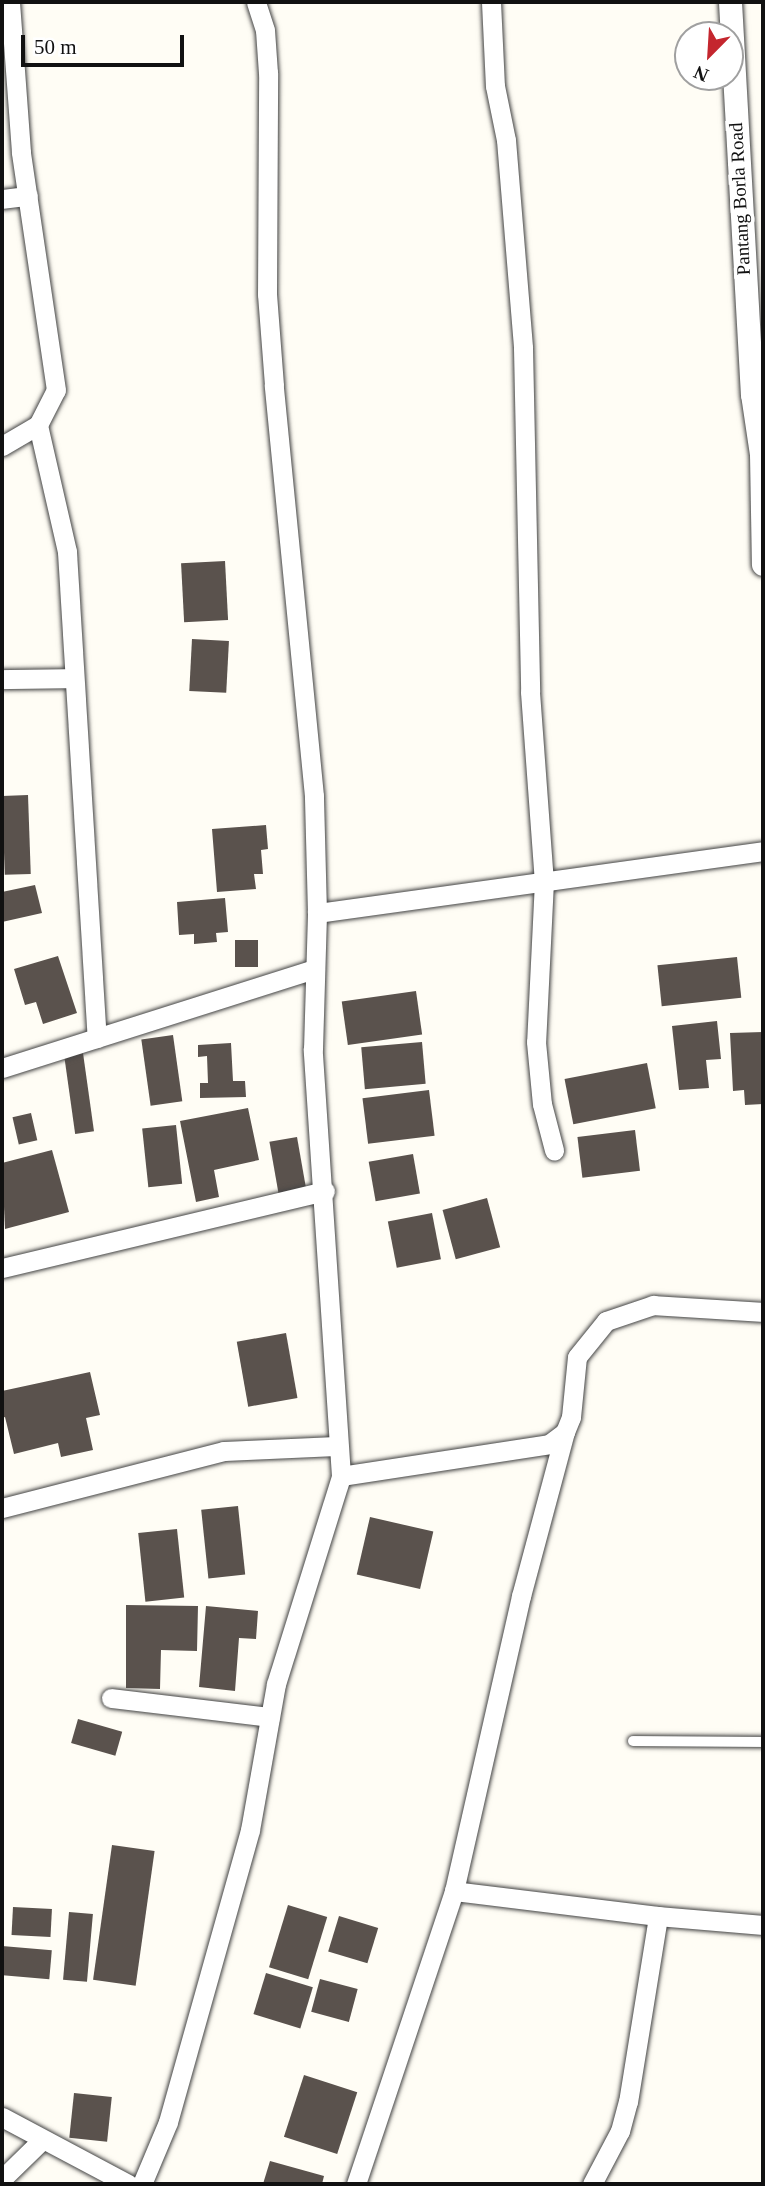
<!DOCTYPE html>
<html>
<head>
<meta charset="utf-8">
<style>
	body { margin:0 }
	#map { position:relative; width:765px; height:2186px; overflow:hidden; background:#fffdf5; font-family:Georgia,serif }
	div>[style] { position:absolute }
	.building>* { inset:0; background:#5a524d; transform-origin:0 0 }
	.roads { filter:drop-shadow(0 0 2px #444) drop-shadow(0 0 2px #444) }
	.service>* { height:10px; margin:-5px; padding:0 5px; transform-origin:5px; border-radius:5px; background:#fff }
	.minor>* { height:19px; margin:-9.5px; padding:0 9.5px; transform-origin:9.5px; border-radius:9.5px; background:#fff }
	.tertiary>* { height:23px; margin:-11.5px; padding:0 11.5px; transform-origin:11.5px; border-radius:11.5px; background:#fff }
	span { translate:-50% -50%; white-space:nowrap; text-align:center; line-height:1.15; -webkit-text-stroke:7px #fff; paint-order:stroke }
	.street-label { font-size:19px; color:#111 }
	.frame { position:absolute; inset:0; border:4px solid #111; pointer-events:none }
	.north { position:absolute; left:674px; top:21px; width:70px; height:70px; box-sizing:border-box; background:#fff; border:2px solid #a0a0a0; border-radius:50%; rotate:204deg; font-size:19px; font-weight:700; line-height:28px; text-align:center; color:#111 }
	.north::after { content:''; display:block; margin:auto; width:24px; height:32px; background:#c4262e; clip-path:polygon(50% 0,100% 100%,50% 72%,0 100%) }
	.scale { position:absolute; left:21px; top:35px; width:163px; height:32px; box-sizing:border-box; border:4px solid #111; border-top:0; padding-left:9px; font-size:21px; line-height:24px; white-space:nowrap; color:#111; -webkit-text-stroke:5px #fff; paint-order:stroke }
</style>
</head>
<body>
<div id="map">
	<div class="building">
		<i style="left:225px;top:561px;width:59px;height:44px;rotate:87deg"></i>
		<i style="left:192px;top:639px;width:37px;height:52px;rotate:3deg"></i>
		<i style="left:28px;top:795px;width:79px;height:26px;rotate:88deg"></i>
		<i style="clip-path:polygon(266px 825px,268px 849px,261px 850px,263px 874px,254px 874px,256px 889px,217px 892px,212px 829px)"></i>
		<i style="clip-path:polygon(35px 885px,42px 913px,2px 922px,2px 892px)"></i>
		<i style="clip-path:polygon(225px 898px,228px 932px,216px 933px,217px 942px,194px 944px,194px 934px,179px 935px,177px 902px)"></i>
		<i style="left:235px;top:940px;width:23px;height:27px"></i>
		<i style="clip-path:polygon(58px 956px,77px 1013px,43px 1024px,36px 1002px,25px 1005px,14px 969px)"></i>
		<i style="left:737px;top:957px;width:41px;height:80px;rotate:84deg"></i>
		<i style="left:416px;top:991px;width:44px;height:75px;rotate:82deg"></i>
		<i style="clip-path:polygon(717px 1021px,721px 1059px,706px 1060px,709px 1088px,679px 1090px,672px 1026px)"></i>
		<i style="clip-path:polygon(763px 1032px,763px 1104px,745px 1105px,744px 1090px,733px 1091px,730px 1033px)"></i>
		<i style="left:173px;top:1035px;width:67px;height:32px;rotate:82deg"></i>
		<i style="left:422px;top:1042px;width:42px;height:61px;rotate:85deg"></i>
		<i style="clip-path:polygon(231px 1043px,233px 1081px,245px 1081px,246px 1097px,200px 1098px,200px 1083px,208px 1083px,207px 1056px,198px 1057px,198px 1045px)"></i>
		<i style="left:83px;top:1053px;width:79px;height:19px;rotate:82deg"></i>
		<i style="left:647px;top:1063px;width:46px;height:84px;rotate:79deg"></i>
		<i style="left:429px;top:1090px;width:46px;height:67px;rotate:83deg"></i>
		<i style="clip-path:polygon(248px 1108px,259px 1160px,214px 1170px,219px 1197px,196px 1202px,180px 1121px)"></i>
		<i style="left:31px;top:1113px;width:28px;height:19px;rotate:77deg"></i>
		<i style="left:176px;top:1125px;width:59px;height:34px;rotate:84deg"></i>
		<i style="left:635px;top:1130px;width:41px;height:58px;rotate:83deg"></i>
		<i style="left:297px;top:1137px;width:53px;height:28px;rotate:80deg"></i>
		<i style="clip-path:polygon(52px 1150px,69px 1212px,5px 1229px,2px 1163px)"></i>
		<i style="left:413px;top:1154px;width:40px;height:45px;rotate:80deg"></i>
		<i style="left:487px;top:1198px;width:51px;height:46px;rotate:75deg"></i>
		<i style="left:432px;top:1213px;width:47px;height:45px;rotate:79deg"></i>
		<i style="left:286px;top:1333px;width:66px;height:50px;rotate:80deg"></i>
		<i style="clip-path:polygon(90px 1372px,100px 1415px,86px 1418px,93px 1450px,61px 1457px,58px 1443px,14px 1454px,5px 1417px,2px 1418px,2px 1391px)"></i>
		<i style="left:238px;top:1506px;width:69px;height:37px;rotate:84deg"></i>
		<i style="left:370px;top:1517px;width:65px;height:59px;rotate:13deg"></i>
		<i style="left:177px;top:1529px;width:69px;height:39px;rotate:84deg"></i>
		<i style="clip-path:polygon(126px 1605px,198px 1606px,197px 1651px,161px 1650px,160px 1689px,126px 1688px)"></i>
		<i style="clip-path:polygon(206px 1606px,258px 1611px,256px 1639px,239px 1638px,235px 1691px,199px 1687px)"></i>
		<i style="left:78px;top:1719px;width:46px;height:25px;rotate:16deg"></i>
		<i style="left:112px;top:1845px;width:43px;height:136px;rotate:8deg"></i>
		<i style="left:288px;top:1905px;width:41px;height:65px;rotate:17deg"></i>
		<i style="left:13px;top:1907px;width:39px;height:28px;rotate:3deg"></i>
		<i style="left:69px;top:1912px;width:24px;height:68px;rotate:5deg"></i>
		<i style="left:339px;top:1916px;width:41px;height:37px;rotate:17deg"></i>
		<i style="left:2px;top:1946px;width:50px;height:29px;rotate:5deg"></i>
		<i style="left:266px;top:1973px;width:49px;height:43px;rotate:17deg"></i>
		<i style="left:320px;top:1979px;width:39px;height:34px;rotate:15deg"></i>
		<i style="left:304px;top:2075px;width:56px;height:65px;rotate:18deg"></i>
		<i style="left:74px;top:2093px;width:38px;height:45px;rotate:6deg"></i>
		<i style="clip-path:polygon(270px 2161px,324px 2176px,322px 2184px,263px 2184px)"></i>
	</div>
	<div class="roads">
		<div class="service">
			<i style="left:633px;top:1741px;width:130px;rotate:0.4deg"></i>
		</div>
		<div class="minor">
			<i style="left:491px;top:2px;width:84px;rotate:87.3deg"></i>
			<i style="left:495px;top:86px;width:55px;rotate:78.5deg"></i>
			<i style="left:506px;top:140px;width:209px;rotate:85.3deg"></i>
			<i style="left:523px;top:348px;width:344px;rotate:88.8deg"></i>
			<i style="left:530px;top:692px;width:190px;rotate:85.8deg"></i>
			<i style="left:544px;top:881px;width:161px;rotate:92.8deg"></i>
			<i style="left:536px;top:1042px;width:62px;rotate:84.5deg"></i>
			<i style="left:542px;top:1104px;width:48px;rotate:75.4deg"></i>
			<i style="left:2px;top:199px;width:26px;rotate:-7deg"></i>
			<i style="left:38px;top:425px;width:130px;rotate:77.1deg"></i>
			<i style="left:67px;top:552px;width:487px;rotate:86.5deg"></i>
			<i style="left:2px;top:446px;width:42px;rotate:-30.3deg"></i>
			<i style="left:38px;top:425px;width:39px;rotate:-63deg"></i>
			<i style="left:56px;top:390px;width:241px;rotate:-98.4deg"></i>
			<i style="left:21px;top:152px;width:150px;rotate:-94.2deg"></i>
			<i style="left:2px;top:679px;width:71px;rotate:-0.8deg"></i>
			<i style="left:317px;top:913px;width:450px;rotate:-7.9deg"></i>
			<i style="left:2px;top:1068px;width:328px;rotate:-17.6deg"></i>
			<i style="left:2px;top:1268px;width:332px;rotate:-13.4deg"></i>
			<i style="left:341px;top:1476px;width:210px;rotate:-8.7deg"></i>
			<i style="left:549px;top:1444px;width:20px;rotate:-37deg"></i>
			<i style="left:565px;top:1432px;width:16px;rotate:-68deg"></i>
			<i style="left:571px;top:1417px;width:60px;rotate:-84.3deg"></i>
			<i style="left:577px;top:1357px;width:46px;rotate:-51.1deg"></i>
			<i style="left:606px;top:1321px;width:50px;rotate:-18.8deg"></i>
			<i style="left:653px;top:1305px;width:110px;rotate:3.6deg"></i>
			<i style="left:2px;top:1508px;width:229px;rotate:-14.4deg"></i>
			<i style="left:224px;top:1451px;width:112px;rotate:-2.6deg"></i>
			<i style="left:111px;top:1698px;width:160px;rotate:6.8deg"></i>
			<i style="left:454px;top:1891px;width:206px;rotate:7deg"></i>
			<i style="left:2px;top:2117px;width:143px;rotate:28deg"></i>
			<i style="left:2px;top:2179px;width:56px;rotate:-44.3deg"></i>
			<i style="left:142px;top:2184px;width:67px;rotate:-67.2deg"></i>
			<i style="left:168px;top:2122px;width:303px;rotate:-74.3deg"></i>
			<i style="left:250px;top:1830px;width:148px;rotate:-79.9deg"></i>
			<i style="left:276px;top:1684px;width:218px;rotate:-72.6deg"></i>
			<i style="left:341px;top:1476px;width:428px;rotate:-93.8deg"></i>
			<i style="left:313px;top:1049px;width:136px;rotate:-88.3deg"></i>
			<i style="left:317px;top:913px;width:117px;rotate:-91.5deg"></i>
			<i style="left:314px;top:796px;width:413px;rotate:-95.6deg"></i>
			<i style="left:274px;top:385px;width:91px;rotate:-94.4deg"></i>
			<i style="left:267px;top:294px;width:221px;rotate:-89.7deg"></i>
			<i style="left:268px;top:73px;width:43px;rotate:-94deg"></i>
			<i style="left:265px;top:30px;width:29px;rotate:-108deg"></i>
			<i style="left:356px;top:2184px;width:309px;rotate:-71.5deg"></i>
			<i style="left:454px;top:1891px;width:303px;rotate:-77.2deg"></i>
			<i style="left:521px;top:1596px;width:170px;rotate:-75deg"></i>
			<i style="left:592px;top:2184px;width:60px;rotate:-62.2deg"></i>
			<i style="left:620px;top:2131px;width:30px;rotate:-75deg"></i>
			<i style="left:628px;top:2102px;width:188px;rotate:-80.8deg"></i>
			<i style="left:658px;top:1916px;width:105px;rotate:4.9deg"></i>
		</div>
		<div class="tertiary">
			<i style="left:730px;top:2px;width:393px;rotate:86.8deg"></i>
			<i style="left:752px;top:394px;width:61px;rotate:81.5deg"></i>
			<i style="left:761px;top:454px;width:110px;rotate:89deg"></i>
		</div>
	</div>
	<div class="street-label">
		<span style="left:740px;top:199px;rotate:-93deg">Pantang Borla Road</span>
	</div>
	<div class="frame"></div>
	<div class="north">N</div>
	<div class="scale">50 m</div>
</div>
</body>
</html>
